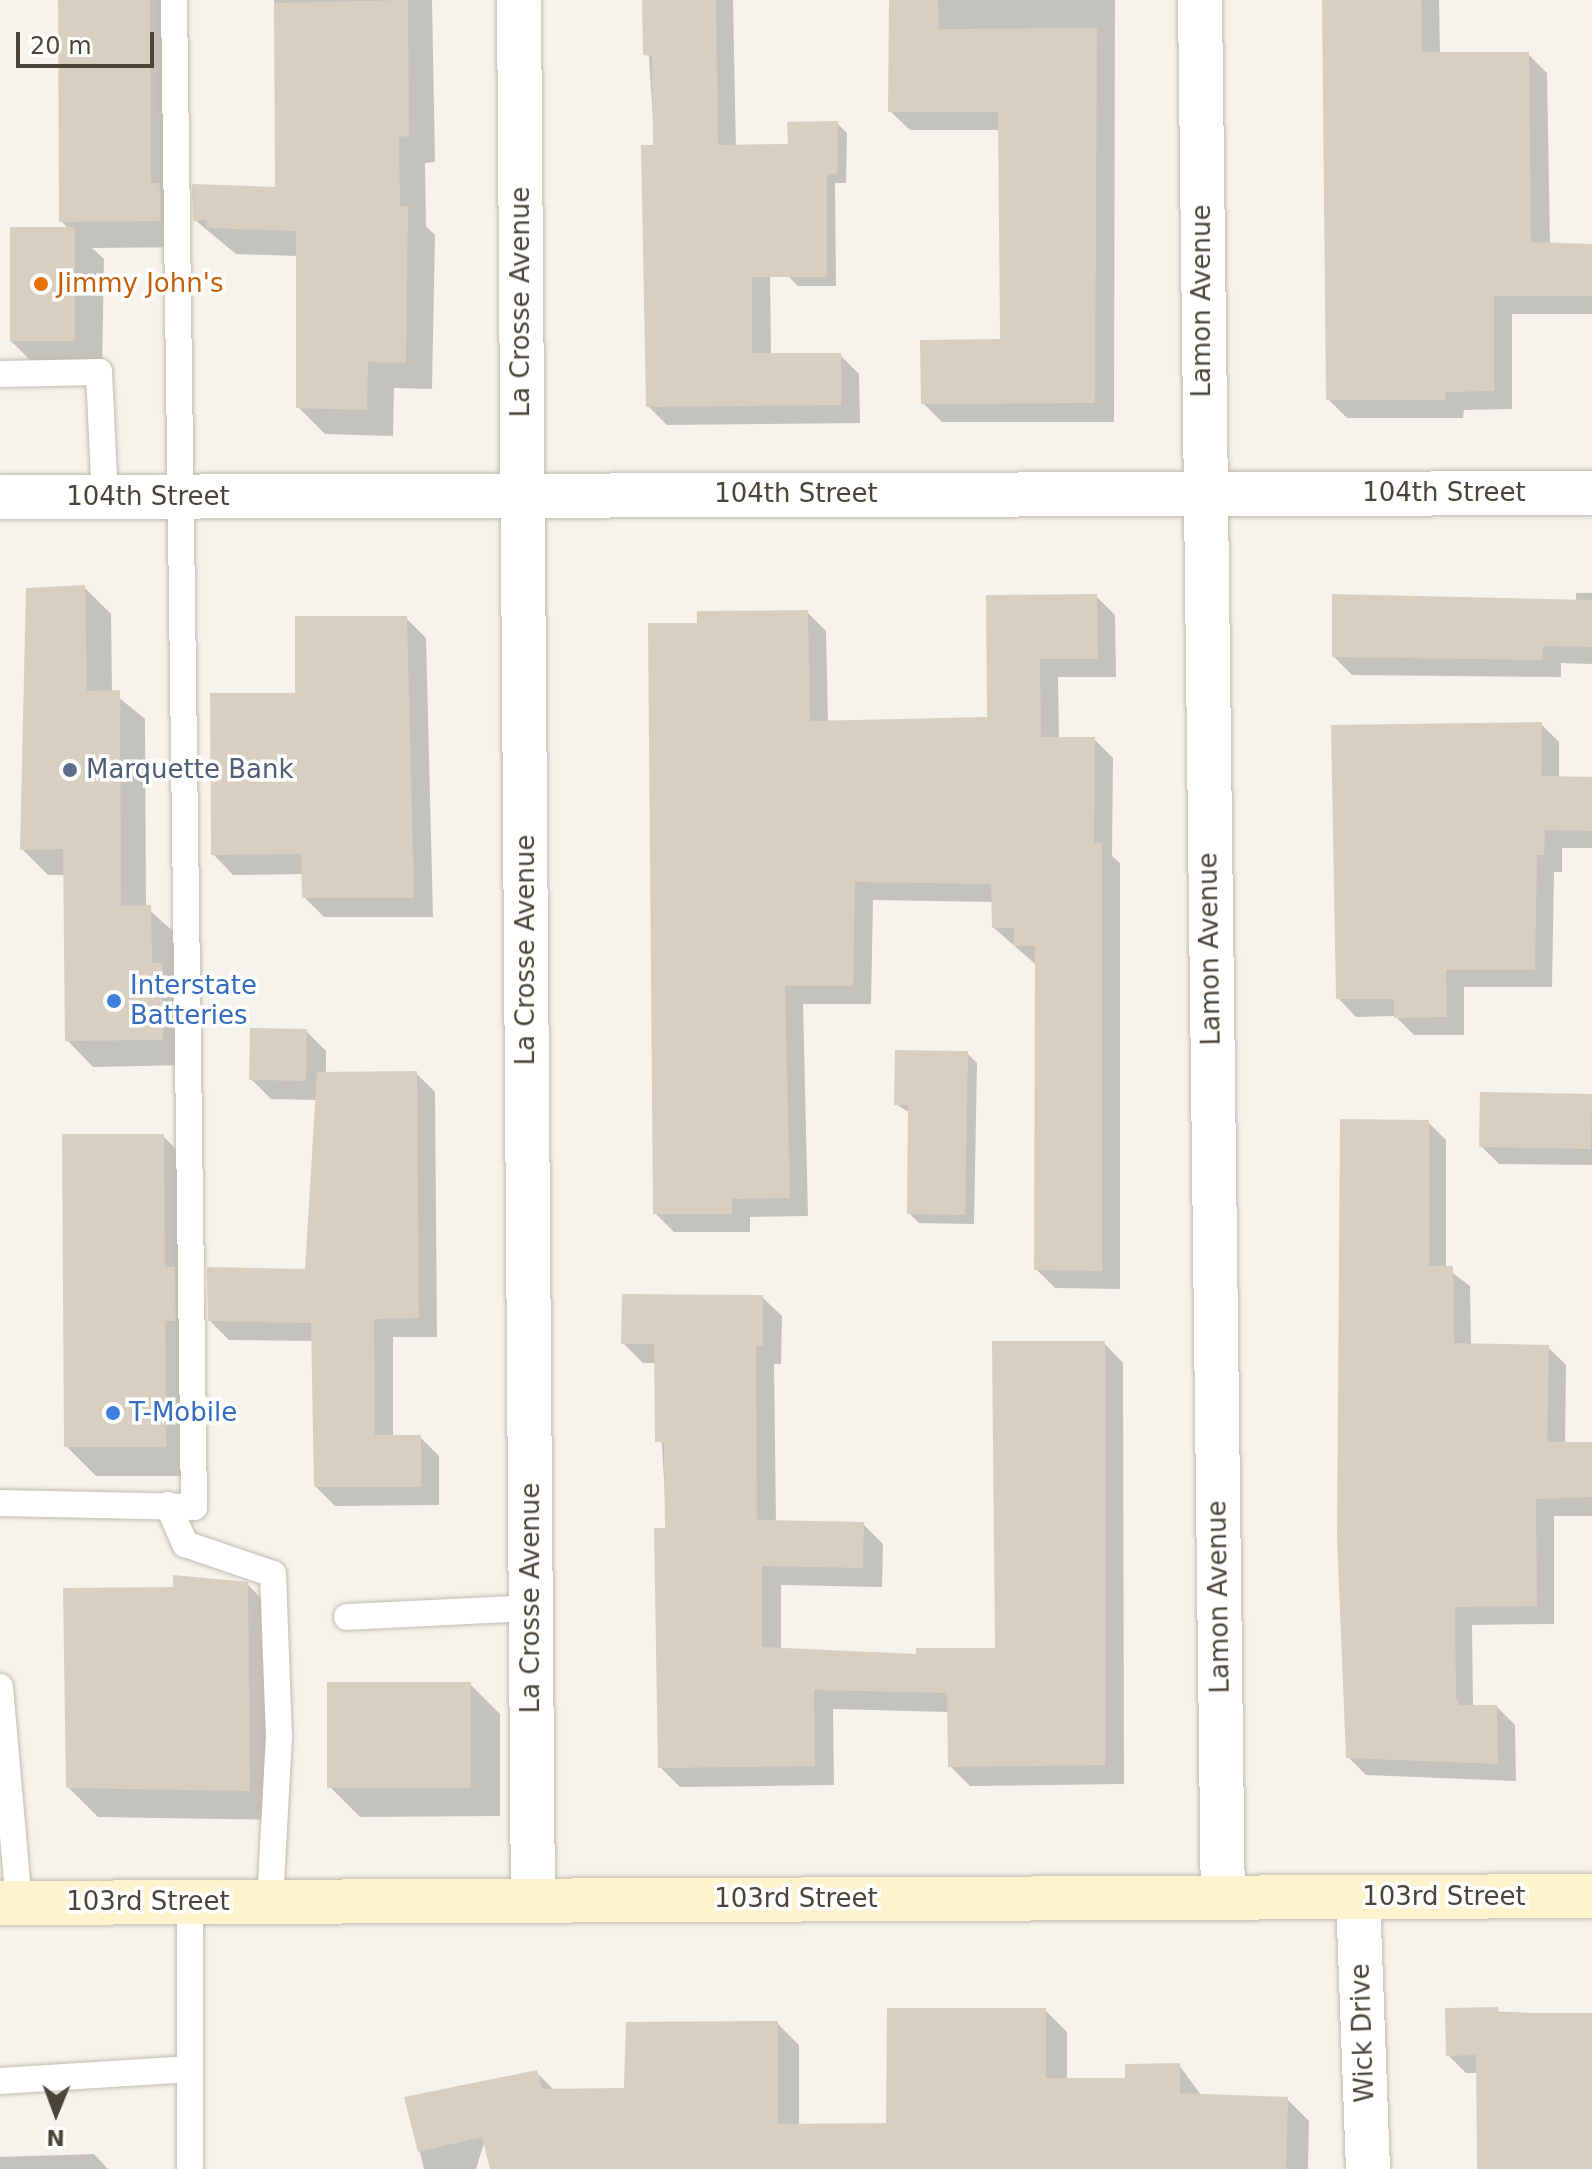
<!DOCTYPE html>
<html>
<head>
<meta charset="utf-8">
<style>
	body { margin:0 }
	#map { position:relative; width:1592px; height:2169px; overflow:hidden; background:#f6f3ec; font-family:"DejaVu Sans",sans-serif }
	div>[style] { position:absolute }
	.shadow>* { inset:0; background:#0003 }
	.building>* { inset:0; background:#d8cfc1; transform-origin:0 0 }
	.roads { filter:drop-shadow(0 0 2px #c2bbae) drop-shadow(0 0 2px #c2bbae) }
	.lane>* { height:26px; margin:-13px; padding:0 13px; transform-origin:13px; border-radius:13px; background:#fff }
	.street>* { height:44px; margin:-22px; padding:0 22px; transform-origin:22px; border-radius:22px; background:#fff }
	.secondary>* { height:44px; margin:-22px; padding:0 22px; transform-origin:22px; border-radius:22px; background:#fff3cd }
	.dots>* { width:22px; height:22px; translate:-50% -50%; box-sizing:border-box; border:4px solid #fff; border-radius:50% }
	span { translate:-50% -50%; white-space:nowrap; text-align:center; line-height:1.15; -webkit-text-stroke:7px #fff; paint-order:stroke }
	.food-label { font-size:26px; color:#c56008 }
	.left { translate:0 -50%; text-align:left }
	.street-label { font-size:26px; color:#4b4439 }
	.service-label { font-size:26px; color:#4e5e75 }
	.shop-label { font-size:26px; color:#366cbe }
	.north { position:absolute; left:16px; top:2073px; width:80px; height:80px; -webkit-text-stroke:6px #fff; paint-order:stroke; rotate:181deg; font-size:22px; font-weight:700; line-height:32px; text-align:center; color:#4b4439 }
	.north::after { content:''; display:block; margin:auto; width:28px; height:36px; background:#4b4439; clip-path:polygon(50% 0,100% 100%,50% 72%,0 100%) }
	.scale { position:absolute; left:16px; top:32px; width:138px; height:36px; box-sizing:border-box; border:4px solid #4b4439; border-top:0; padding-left:10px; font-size:24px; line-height:28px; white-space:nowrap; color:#4b4439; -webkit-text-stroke:6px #fff; paint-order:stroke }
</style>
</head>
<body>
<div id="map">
	<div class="shadow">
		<i style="clip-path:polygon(60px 0,175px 0,187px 247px,92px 248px,104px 259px,102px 372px,40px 370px,10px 340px,69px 229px,61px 221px)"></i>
		<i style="clip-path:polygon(274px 0,432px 0,435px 162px,425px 163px,426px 226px,435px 235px,432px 389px,394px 388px,393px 436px,325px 434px,298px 407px,298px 256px,236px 254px,195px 220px,277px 189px)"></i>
		<i style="clip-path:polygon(645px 0,733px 0,738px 254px,770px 273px,771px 355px,840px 355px,859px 374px,860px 423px,667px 425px,648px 406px,655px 147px)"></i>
		<i style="clip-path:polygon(890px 0,1115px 0,1114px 422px,942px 422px,923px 403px,1002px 341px,1000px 130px,910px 130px,890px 111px)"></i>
		<i style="clip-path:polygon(1328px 0,1439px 0,1440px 54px,1528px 54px,1547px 73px,1550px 245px,1592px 246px,1592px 314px,1512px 314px,1512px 409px,1464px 410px,1463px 418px,1347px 418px,1328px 399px)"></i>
		<i style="clip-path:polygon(837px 123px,847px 133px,846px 183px,835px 183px,836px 286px,798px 286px,788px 276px)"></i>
		<i style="clip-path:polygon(84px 587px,111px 614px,112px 692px,145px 719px,146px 907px,176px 934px,188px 1065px,93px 1067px,67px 1040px,65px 875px,48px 875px,22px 849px)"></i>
		<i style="clip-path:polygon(1576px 593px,1592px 593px,1592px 664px,1561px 663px,1561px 677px,1352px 675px,1334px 657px,1576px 602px)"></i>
		<i style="clip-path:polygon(1096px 596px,1115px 615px,1116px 677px,1058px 677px,1059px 739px,1094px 739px,1113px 758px,1112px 856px,1120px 863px,1120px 1289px,1055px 1288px,1036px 1269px,1035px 964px,994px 928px,994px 902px,873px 900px,871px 1004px,803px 1004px,808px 1216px,750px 1217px,750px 1232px,674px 1232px,655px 1213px,700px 625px,807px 612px,826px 631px,828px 722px,989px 719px,988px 597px)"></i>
		<i style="clip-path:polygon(406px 618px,426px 638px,433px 917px,324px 917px,304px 897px,303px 874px,233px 875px,213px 854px,297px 695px)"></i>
		<i style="clip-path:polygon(1541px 724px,1559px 742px,1559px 779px,1592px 779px,1592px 848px,1562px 848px,1562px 872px,1554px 872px,1552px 987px,1464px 987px,1464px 1035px,1414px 1035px,1395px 1016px,1356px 1017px,1338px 998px)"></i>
		<i style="clip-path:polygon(306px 1031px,326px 1051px,326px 1074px,416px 1073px,435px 1092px,437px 1337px,393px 1337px,393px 1437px,420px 1437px,439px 1456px,439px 1505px,335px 1506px,316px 1487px,314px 1341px,229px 1340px,210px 1321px,307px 1271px,317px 1100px,271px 1099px,251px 1079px)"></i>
		<i style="clip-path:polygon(967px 1053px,977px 1063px,974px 1224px,919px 1223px,909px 1213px,910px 1113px,896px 1104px)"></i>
		<i style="clip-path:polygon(1592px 1095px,1592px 1165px,1499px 1164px,1481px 1146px)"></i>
		<i style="clip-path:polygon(1428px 1122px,1446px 1140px,1446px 1268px,1470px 1286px,1471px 1346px,1548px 1347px,1566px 1365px,1565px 1444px,1592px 1444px,1592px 1516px,1554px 1516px,1554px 1624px,1472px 1625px,1473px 1707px,1497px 1707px,1515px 1725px,1516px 1781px,1366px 1775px,1348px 1757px)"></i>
		<i style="clip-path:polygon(163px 1136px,193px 1166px,195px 1476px,96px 1476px,66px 1446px)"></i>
		<i style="clip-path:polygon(762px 1297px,782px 1316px,781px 1364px,774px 1364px,776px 1523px,863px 1524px,883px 1544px,882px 1587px,781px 1585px,781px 1650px,918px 1656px,997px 1650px,1104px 1343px,1123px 1363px,1124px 1784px,970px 1786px,950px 1766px,949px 1712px,833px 1709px,834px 1785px,680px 1787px,660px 1767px,667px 1530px,657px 1363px,643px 1363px,623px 1343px)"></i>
		<i style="clip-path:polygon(247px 1584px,277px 1614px,280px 1820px,98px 1817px,68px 1787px,175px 1589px)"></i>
		<i style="clip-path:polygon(470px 1684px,500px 1714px,500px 1816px,360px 1817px,330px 1787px)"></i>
		<i style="clip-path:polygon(1045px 2010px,1067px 2032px,1067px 2080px,1127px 2080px,1179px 2065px,1201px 2095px,1287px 2099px,1309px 2121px,1308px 2169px,492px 2169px,485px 2140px,476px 2169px,424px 2169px,407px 2099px,463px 2085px,473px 2094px,537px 2073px,555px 2091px,626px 2090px,777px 2023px,799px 2045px,799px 2126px,888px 2125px)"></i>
		<i style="clip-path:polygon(1447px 2010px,1592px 2015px,1592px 2169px,1479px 2169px,1478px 2073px,1466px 2073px,1448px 2055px)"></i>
		<i style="clip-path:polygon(94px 2154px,108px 2169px,0 2169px,0 2157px)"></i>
	</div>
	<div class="building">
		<i style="clip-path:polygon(58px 0,150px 0,151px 183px,160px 183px,161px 221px,59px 222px)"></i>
		<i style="clip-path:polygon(408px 0,409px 136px,399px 137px,400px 206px,408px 206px,406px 363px,368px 362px,367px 410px,296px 408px,296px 231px,207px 228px,207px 220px,193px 221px,192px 184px,275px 187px,274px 3px)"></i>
		<i style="clip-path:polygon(642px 0,716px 0,718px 145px,788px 144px,787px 122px,838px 121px,837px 174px,827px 174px,827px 277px,752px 277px,752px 353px,841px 353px,841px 405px,646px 407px,641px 145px,653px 145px,652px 56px,643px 55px)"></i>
		<i style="clip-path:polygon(889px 0,938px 0,939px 29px,1097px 28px,1095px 403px,921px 404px,920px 340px,1000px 339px,998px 112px,888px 112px)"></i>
		<i style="clip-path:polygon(1322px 0,1421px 0,1422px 52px,1529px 52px,1531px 242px,1592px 244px,1592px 296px,1494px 296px,1494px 391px,1445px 392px,1445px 400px,1326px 400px)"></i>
		<i style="left:10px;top:227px;width:65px;height:114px"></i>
		<i style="clip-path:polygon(85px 585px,87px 691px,120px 690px,121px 906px,151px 905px,152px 963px,162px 963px,163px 1040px,65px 1041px,63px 849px,20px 850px,26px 588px)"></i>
		<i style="clip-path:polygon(1097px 594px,1098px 659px,1040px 659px,1041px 737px,1095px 737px,1094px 843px,1102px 843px,1102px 1271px,1034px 1270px,1035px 946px,1014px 946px,1014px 928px,992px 928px,991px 884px,855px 882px,853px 986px,785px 986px,790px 1198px,732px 1199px,732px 1214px,653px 1214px,648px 623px,697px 623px,697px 611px,808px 610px,810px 721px,987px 717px,986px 595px)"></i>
		<i style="clip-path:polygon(1332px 594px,1592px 600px,1592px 647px,1543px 646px,1543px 660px,1332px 657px)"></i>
		<i style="clip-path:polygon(295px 616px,407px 616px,414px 898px,302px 898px,301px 854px,211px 855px,210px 693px,295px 693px)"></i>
		<i style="clip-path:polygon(1542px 722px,1541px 776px,1592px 777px,1592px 831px,1545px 830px,1544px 855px,1537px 855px,1535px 970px,1446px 970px,1447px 1017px,1394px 1018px,1394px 999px,1336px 999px,1331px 725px)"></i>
		<i style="left:250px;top:1028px;width:57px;height:52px;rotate:1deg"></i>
		<i style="clip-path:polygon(895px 1050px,968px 1051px,965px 1215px,907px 1214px,908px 1105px,894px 1105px)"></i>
		<i style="clip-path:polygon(417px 1071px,419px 1318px,374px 1319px,375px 1435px,421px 1435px,421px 1487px,314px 1487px,311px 1323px,208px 1321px,207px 1267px,305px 1269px,317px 1072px)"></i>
		<i style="left:1480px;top:1092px;width:112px;height:55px;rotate:1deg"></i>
		<i style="clip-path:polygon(1340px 1119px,1429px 1120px,1429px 1266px,1453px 1266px,1454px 1343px,1549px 1345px,1547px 1442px,1592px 1442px,1592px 1497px,1536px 1499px,1537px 1606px,1455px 1607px,1456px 1697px,1459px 1705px,1497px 1705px,1498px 1764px,1346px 1758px,1337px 1537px)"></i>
		<i style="clip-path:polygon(62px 1134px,164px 1134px,165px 1267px,175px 1267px,176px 1321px,165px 1321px,166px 1447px,64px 1447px)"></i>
		<i style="clip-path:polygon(622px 1294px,763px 1295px,763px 1346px,756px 1346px,757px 1520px,864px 1522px,863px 1568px,762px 1566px,762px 1647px,916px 1654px,916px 1648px,995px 1648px,992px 1341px,1105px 1341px,1105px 1765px,948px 1767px,947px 1693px,814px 1690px,815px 1766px,658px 1768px,654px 1528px,665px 1528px,664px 1442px,655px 1442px,654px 1344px,621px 1344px)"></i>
		<i style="clip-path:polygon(173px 1575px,248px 1582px,250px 1791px,66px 1788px,63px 1588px,173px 1587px)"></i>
		<i style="left:327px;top:1682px;width:144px;height:106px"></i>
		<i style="clip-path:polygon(1498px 2007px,1499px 2013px,1592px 2013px,1592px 2169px,1477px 2169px,1476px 2055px,1446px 2056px,1445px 2008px)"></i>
		<i style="clip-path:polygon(887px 2008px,1046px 2008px,1046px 2078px,1125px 2078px,1125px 2064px,1180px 2063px,1180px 2093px,1288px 2097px,1286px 2169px,490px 2169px,482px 2137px,418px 2152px,404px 2097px,537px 2070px,542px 2089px,624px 2088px,626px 2022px,778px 2021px,778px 2124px,886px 2123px)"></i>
	</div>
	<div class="roads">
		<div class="lane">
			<i style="left:0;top:374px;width:99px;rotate:-1.2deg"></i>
			<i style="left:99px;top:372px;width:125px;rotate:87.3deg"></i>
			<i style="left:0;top:1503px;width:194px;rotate:1.2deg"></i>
			<i style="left:194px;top:1507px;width:1507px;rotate:-90.76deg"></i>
			<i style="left:168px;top:1505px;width:43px;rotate:66.4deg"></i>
			<i style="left:185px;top:1544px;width:93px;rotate:18.8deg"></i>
			<i style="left:273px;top:1574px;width:162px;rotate:87.9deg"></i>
			<i style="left:279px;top:1736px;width:166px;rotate:93.1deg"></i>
			<i style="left:347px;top:1617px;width:184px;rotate:-2.8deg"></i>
			<i style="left:0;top:1687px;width:217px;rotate:85deg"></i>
			<i style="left:190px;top:1902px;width:267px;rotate:90deg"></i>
			<i style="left:0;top:2081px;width:190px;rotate:-3.6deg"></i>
		</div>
		<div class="street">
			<i style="left:519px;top:0;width:1900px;rotate:89.58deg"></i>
			<i style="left:1200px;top:0;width:1898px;rotate:89.31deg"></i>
			<i style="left:0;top:497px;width:1592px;rotate:-0.14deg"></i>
			<i style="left:1358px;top:1897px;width:272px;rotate:87.9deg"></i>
		</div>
		<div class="secondary">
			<i style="left:0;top:1903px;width:1592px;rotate:-0.25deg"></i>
		</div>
	</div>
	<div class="dots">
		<i style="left:41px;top:284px;background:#e8710a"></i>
		<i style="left:70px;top:770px;background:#5c6f8a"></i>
		<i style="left:114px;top:1001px;background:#3f7fe0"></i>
		<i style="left:113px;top:1413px;background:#3f7fe0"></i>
	</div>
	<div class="food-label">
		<span class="left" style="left:57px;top:284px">Jimmy John's</span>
	</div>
	<div class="street-label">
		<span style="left:1202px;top:301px;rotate:-90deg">Lamon Avenue</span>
		<span style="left:521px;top:302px;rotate:-90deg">La Crosse Avenue</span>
		<span style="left:1444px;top:493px">104th Street</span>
		<span style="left:796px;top:494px">104th Street</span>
		<span style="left:148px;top:497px">104th Street</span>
		<span style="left:1210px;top:949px;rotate:-91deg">Lamon Avenue</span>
		<span style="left:526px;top:950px;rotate:-90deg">La Crosse Avenue</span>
		<span style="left:1219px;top:1597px;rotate:-91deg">Lamon Avenue</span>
		<span style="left:531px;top:1598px;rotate:-90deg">La Crosse Avenue</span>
		<span style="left:1444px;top:1897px">103rd Street</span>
		<span style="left:796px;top:1899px">103rd Street</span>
		<span style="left:148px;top:1902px">103rd Street</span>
		<span style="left:1363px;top:2033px;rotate:-92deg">Wick Drive</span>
	</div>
	<div class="service-label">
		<span class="left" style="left:86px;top:770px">Marquette Bank</span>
	</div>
	<div class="shop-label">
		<span class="left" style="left:130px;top:1001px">Interstate<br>Batteries</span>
		<span class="left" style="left:129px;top:1413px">T-Mobile</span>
	</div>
	<div class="north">N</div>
	<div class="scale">20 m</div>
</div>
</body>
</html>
